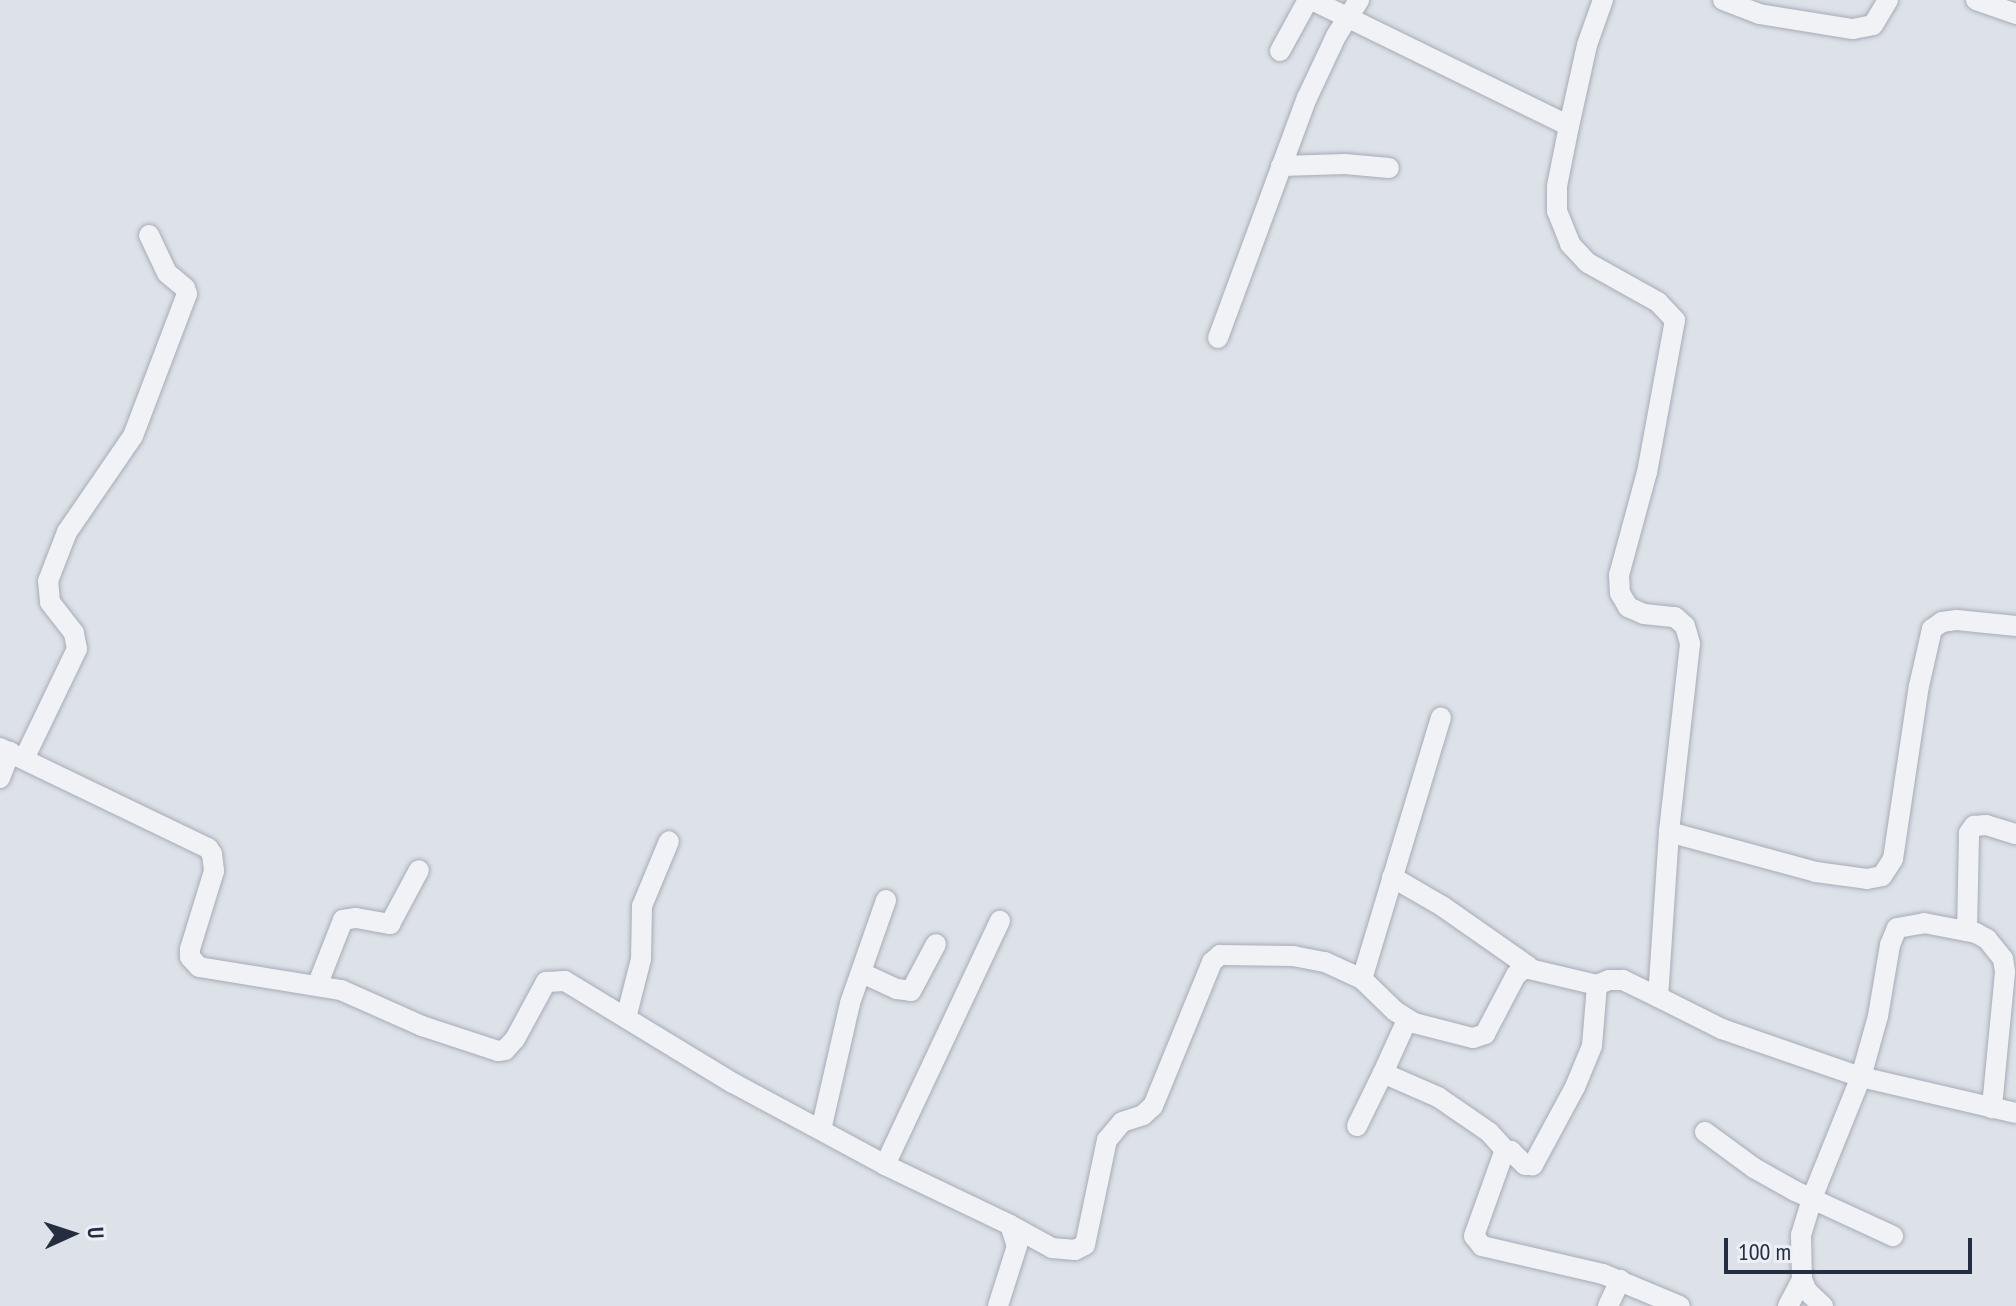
<!DOCTYPE html>
<html>
<head>
<meta charset="utf-8">
<style>
	body { margin:0 }
	#map { position:relative; width:2016px; height:1306px; overflow:hidden; background:#dde1e8; font-family:"PT Sans Narrow",sans-serif }
	div>[style] { position:absolute }
	.roads { filter:drop-shadow(0 0 2px #a6abb6) drop-shadow(0 0 2px #a6abb6) }
	.minor>* { height:20px; margin:-10px; padding:0 10px; transform-origin:10px; border-radius:10px; background:#f0f2f6 }
	span { translate:-50% -50%; white-space:nowrap; text-align:center; line-height:1.15; -webkit-text-stroke:7px #ecf0f6; paint-order:stroke }
	.north { position:absolute; left:32px; top:1194px; width:80px; height:80px; -webkit-text-stroke:6px #ecf0f6; paint-order:stroke; rotate:87deg; font-size:22px; font-weight:700; line-height:32px; text-align:center; color:#252d40 }
	.north::after { content:''; display:block; margin:auto; width:28px; height:36px; background:#252d40; clip-path:polygon(50% 0,100% 100%,50% 72%,0 100%) }
	.scale { position:absolute; left:1724px; top:1238px; width:248px; height:36px; box-sizing:border-box; border:4px solid #252d40; border-top:0; padding-left:10px; font-size:24px; line-height:28px; white-space:nowrap; color:#252d40; -webkit-text-stroke:6px #ecf0f6; paint-order:stroke }
</style>
</head>
<body>
<div id="map">
	<div class="roads">
		<div class="minor">
			<i style="left:1312px;top:0;width:286px;rotate:26.1deg"></i>
			<i style="left:1603px;top:0;width:48px;rotate:109.6deg"></i>
			<i style="left:1587px;top:45px;width:83px;rotate:102.5deg"></i>
			<i style="left:1569px;top:126px;width:61px;rotate:101.3deg"></i>
			<i style="left:1557px;top:186px;width:25px;rotate:90deg"></i>
			<i style="left:1557px;top:211px;width:35px;rotate:68deg"></i>
			<i style="left:1570px;top:244px;width:26px;rotate:47deg"></i>
			<i style="left:1588px;top:263px;width:80px;rotate:29.1deg"></i>
			<i style="left:1658px;top:302px;width:25px;rotate:47deg"></i>
			<i style="left:1675px;top:320px;width:155px;rotate:100.4deg"></i>
			<i style="left:1647px;top:472px;width:107px;rotate:105.2deg"></i>
			<i style="left:1619px;top:575px;width:18px;rotate:87deg"></i>
			<i style="left:1620px;top:593px;width:16px;rotate:60deg"></i>
			<i style="left:1628px;top:607px;width:17px;rotate:24deg"></i>
			<i style="left:1644px;top:614px;width:31px;rotate:6deg"></i>
			<i style="left:1675px;top:617px;width:13px;rotate:42deg"></i>
			<i style="left:1685px;top:626px;width:19px;rotate:74deg"></i>
			<i style="left:1690px;top:644px;width:189px;rotate:96.4deg"></i>
			<i style="left:1669px;top:832px;width:165px;rotate:93.8deg"></i>
			<i style="left:1658px;top:997px;width:72px;rotate:26.6deg"></i>
			<i style="left:1722px;top:1029px;width:147px;rotate:19.1deg"></i>
			<i style="left:1861px;top:1077px;width:159px;rotate:13.1deg"></i>
			<i style="left:1723px;top:0;width:39px;rotate:21deg"></i>
			<i style="left:1759px;top:14px;width:95px;rotate:9.1deg"></i>
			<i style="left:1853px;top:29px;width:20px;rotate:-11deg"></i>
			<i style="left:1873px;top:25px;width:29px;rotate:-59deg"></i>
			<i style="left:1976px;top:0;width:42px;rotate:19.3deg"></i>
			<i style="left:1280px;top:51px;width:58px;rotate:-61.2deg"></i>
			<i style="left:1281px;top:166px;width:64px;rotate:-1.8deg"></i>
			<i style="left:1345px;top:164px;width:44px;rotate:5.2deg"></i>
			<i style="left:1218px;top:338px;width:256px;rotate:-69.7deg"></i>
			<i style="left:1307px;top:98px;width:68px;rotate:-64.9deg"></i>
			<i style="left:1336px;top:36px;width:43px;rotate:-57.4deg"></i>
			<i style="left:0;top:748px;width:231px;rotate:25.7deg"></i>
			<i style="left:208px;top:848px;width:7px;rotate:56deg"></i>
			<i style="left:212px;top:854px;width:17px;rotate:83deg"></i>
			<i style="left:214px;top:871px;width:82px;rotate:107.1deg"></i>
			<i style="left:190px;top:949px;width:8px;rotate:90deg"></i>
			<i style="left:190px;top:957px;width:13px;rotate:48deg"></i>
			<i style="left:199px;top:967px;width:144px;rotate:9.2deg"></i>
			<i style="left:341px;top:990px;width:89px;rotate:24deg"></i>
			<i style="left:422px;top:1026px;width:80px;rotate:18.2deg"></i>
			<i style="left:498px;top:1051px;width:7px;rotate:-8deg"></i>
			<i style="left:505px;top:1050px;width:15px;rotate:-48deg"></i>
			<i style="left:515px;top:1039px;width:65px;rotate:-61.5deg"></i>
			<i style="left:546px;top:982px;width:19px;rotate:-3deg"></i>
			<i style="left:565px;top:981px;width:197px;rotate:31.3deg"></i>
			<i style="left:733px;top:1083px;width:173px;rotate:28.3deg"></i>
			<i style="left:885px;top:1165px;width:139px;rotate:25.6deg"></i>
			<i style="left:1010px;top:1225px;width:22px;rotate:72deg"></i>
			<i style="left:1017px;top:1246px;width:63px;rotate:107.6deg"></i>
			<i style="left:24px;top:759px;width:122px;rotate:-64.3deg"></i>
			<i style="left:77px;top:649px;width:16px;rotate:-101deg"></i>
			<i style="left:74px;top:633px;width:39px;rotate:-128deg"></i>
			<i style="left:50px;top:602px;width:21px;rotate:-95deg"></i>
			<i style="left:48px;top:581px;width:53px;rotate:-68.8deg"></i>
			<i style="left:67px;top:532px;width:116px;rotate:-55.5deg"></i>
			<i style="left:133px;top:436px;width:152px;rotate:-69.2deg"></i>
			<i style="left:187px;top:294px;width:6px;rotate:-108deg"></i>
			<i style="left:185px;top:288px;width:23px;rotate:-140deg"></i>
			<i style="left:167px;top:273px;width:42px;rotate:-115.3deg"></i>
			<i style="left:0;top:778px;width:28px;rotate:-69deg"></i>
			<i style="left:1669px;top:832px;width:152px;rotate:15.2deg"></i>
			<i style="left:1816px;top:872px;width:51px;rotate:7.8deg"></i>
			<i style="left:1867px;top:879px;width:15px;rotate:-11deg"></i>
			<i style="left:1882px;top:876px;width:20px;rotate:-57deg"></i>
			<i style="left:1893px;top:859px;width:175px;rotate:-81.5deg"></i>
			<i style="left:1919px;top:686px;width:58px;rotate:-77.2deg"></i>
			<i style="left:1932px;top:629px;width:12px;rotate:-35deg"></i>
			<i style="left:1942px;top:622px;width:15px;rotate:-8deg"></i>
			<i style="left:1957px;top:620px;width:59px;rotate:5.8deg"></i>
			<i style="left:1392px;top:877px;width:58px;rotate:30.1deg"></i>
			<i style="left:1442px;top:906px;width:106px;rotate:35deg"></i>
			<i style="left:1967px;top:931px;width:98px;rotate:-88.8deg"></i>
			<i style="left:1969px;top:833px;width:9px;rotate:-54deg"></i>
			<i style="left:1974px;top:826px;width:12px;rotate:-5deg"></i>
			<i style="left:1986px;top:825px;width:31px;rotate:17deg"></i>
			<i style="left:862px;top:973px;width:38px;rotate:25deg"></i>
			<i style="left:897px;top:989px;width:14px;rotate:8deg"></i>
			<i style="left:911px;top:991px;width:53px;rotate:-62deg"></i>
			<i style="left:1362px;top:979px;width:273px;rotate:-73.2deg"></i>
			<i style="left:317px;top:986px;width:71px;rotate:-68.5deg"></i>
			<i style="left:343px;top:920px;width:13px;rotate:-9deg"></i>
			<i style="left:356px;top:918px;width:35px;rotate:10deg"></i>
			<i style="left:390px;top:924px;width:61px;rotate:-61.8deg"></i>
			<i style="left:1658px;top:997px;width:39px;rotate:-154deg"></i>
			<i style="left:1623px;top:980px;width:14px;rotate:180deg"></i>
			<i style="left:1609px;top:980px;width:13px;rotate:157deg"></i>
			<i style="left:1597px;top:985px;width:61px;rotate:94.7deg"></i>
			<i style="left:1592px;top:1046px;width:44px;rotate:112.5deg"></i>
			<i style="left:1575px;top:1087px;width:89px;rotate:118.3deg"></i>
			<i style="left:1533px;top:1165px;width:8px;rotate:180deg"></i>
			<i style="left:1525px;top:1165px;width:20px;rotate:-135deg"></i>
			<i style="left:1511px;top:1151px;width:9px;rotate:153deg"></i>
			<i style="left:1503px;top:1155px;width:86px;rotate:109.7deg"></i>
			<i style="left:1474px;top:1236px;width:13px;rotate:51deg"></i>
			<i style="left:1482px;top:1246px;width:124px;rotate:13deg"></i>
			<i style="left:1603px;top:1274px;width:83px;rotate:22.6deg"></i>
			<i style="left:626px;top:1018px;width:61px;rotate:-75.7deg"></i>
			<i style="left:641px;top:959px;width:53px;rotate:-88.9deg"></i>
			<i style="left:642px;top:906px;width:70px;rotate:-67.4deg"></i>
			<i style="left:1383px;top:1073px;width:58px;rotate:-65.6deg"></i>
			<i style="left:1357px;top:1126px;width:59px;rotate:-63.9deg"></i>
			<i style="left:1383px;top:1073px;width:60px;rotate:23.6deg"></i>
			<i style="left:1438px;top:1097px;width:62px;rotate:34.5deg"></i>
			<i style="left:1489px;top:1132px;width:27px;rotate:48deg"></i>
			<i style="left:821px;top:1130px;width:130px;rotate:-77.1deg"></i>
			<i style="left:850px;top:1003px;width:109px;rotate:-70.7deg"></i>
			<i style="left:1705px;top:1132px;width:61px;rotate:36.3deg"></i>
			<i style="left:1754px;top:1168px;width:47px;rotate:29.3deg"></i>
			<i style="left:1795px;top:1191px;width:108px;rotate:24.7deg"></i>
			<i style="left:885px;top:1165px;width:270px;rotate:-64.8deg"></i>
			<i style="left:1010px;top:1225px;width:48px;rotate:28.7deg"></i>
			<i style="left:1052px;top:1248px;width:23px;rotate:5deg"></i>
			<i style="left:1075px;top:1250px;width:11px;rotate:-27deg"></i>
			<i style="left:1085px;top:1245px;width:107px;rotate:-78.2deg"></i>
			<i style="left:1107px;top:1140px;width:23px;rotate:-50deg"></i>
			<i style="left:1122px;top:1122px;width:22px;rotate:-18deg"></i>
			<i style="left:1143px;top:1115px;width:13px;rotate:-42deg"></i>
			<i style="left:1153px;top:1106px;width:156px;rotate:-67.7deg"></i>
			<i style="left:1212px;top:962px;width:11px;rotate:-41deg"></i>
			<i style="left:1220px;top:955px;width:73px;rotate:0.8deg"></i>
			<i style="left:1293px;top:956px;width:33px;rotate:11deg"></i>
			<i style="left:1325px;top:962px;width:41px;rotate:24.7deg"></i>
			<i style="left:1362px;top:979px;width:46px;rotate:44.1deg"></i>
			<i style="left:1395px;top:1011px;width:22px;rotate:32deg"></i>
			<i style="left:1414px;top:1023px;width:61px;rotate:14.3deg"></i>
			<i style="left:1473px;top:1038px;width:13px;rotate:-18deg"></i>
			<i style="left:1485px;top:1034px;width:67px;rotate:-62.3deg"></i>
			<i style="left:1516px;top:975px;width:11px;rotate:-38deg"></i>
			<i style="left:1525px;top:968px;width:74px;rotate:13.3deg"></i>
			<i style="left:1608px;top:1306px;width:29px;rotate:-65deg"></i>
			<i style="left:1788px;top:1306px;width:30px;rotate:-62deg"></i>
			<i style="left:1823px;top:1306px;width:22px;rotate:-137deg"></i>
			<i style="left:1807px;top:1291px;width:12px;rotate:-114deg"></i>
			<i style="left:1802px;top:1280px;width:45px;rotate:-91.3deg"></i>
			<i style="left:1801px;top:1235px;width:39px;rotate:-73deg"></i>
			<i style="left:1812px;top:1198px;width:131px;rotate:-68deg"></i>
			<i style="left:1861px;top:1077px;width:63px;rotate:-74.4deg"></i>
			<i style="left:1878px;top:1016px;width:72px;rotate:-80.4deg"></i>
			<i style="left:1890px;top:945px;width:18px;rotate:-68deg"></i>
			<i style="left:1897px;top:928px;width:27px;rotate:-10deg"></i>
			<i style="left:1924px;top:923px;width:53px;rotate:10.9deg"></i>
			<i style="left:1976px;top:933px;width:13px;rotate:29deg"></i>
			<i style="left:1987px;top:939px;width:26px;rotate:51deg"></i>
			<i style="left:2003px;top:959px;width:13px;rotate:81deg"></i>
			<i style="left:2005px;top:972px;width:137px;rotate:95.5deg"></i>
		</div>
	</div>
	<div class="north">U</div>
	<div class="scale">100 m</div>
</div>
</body>
</html>
